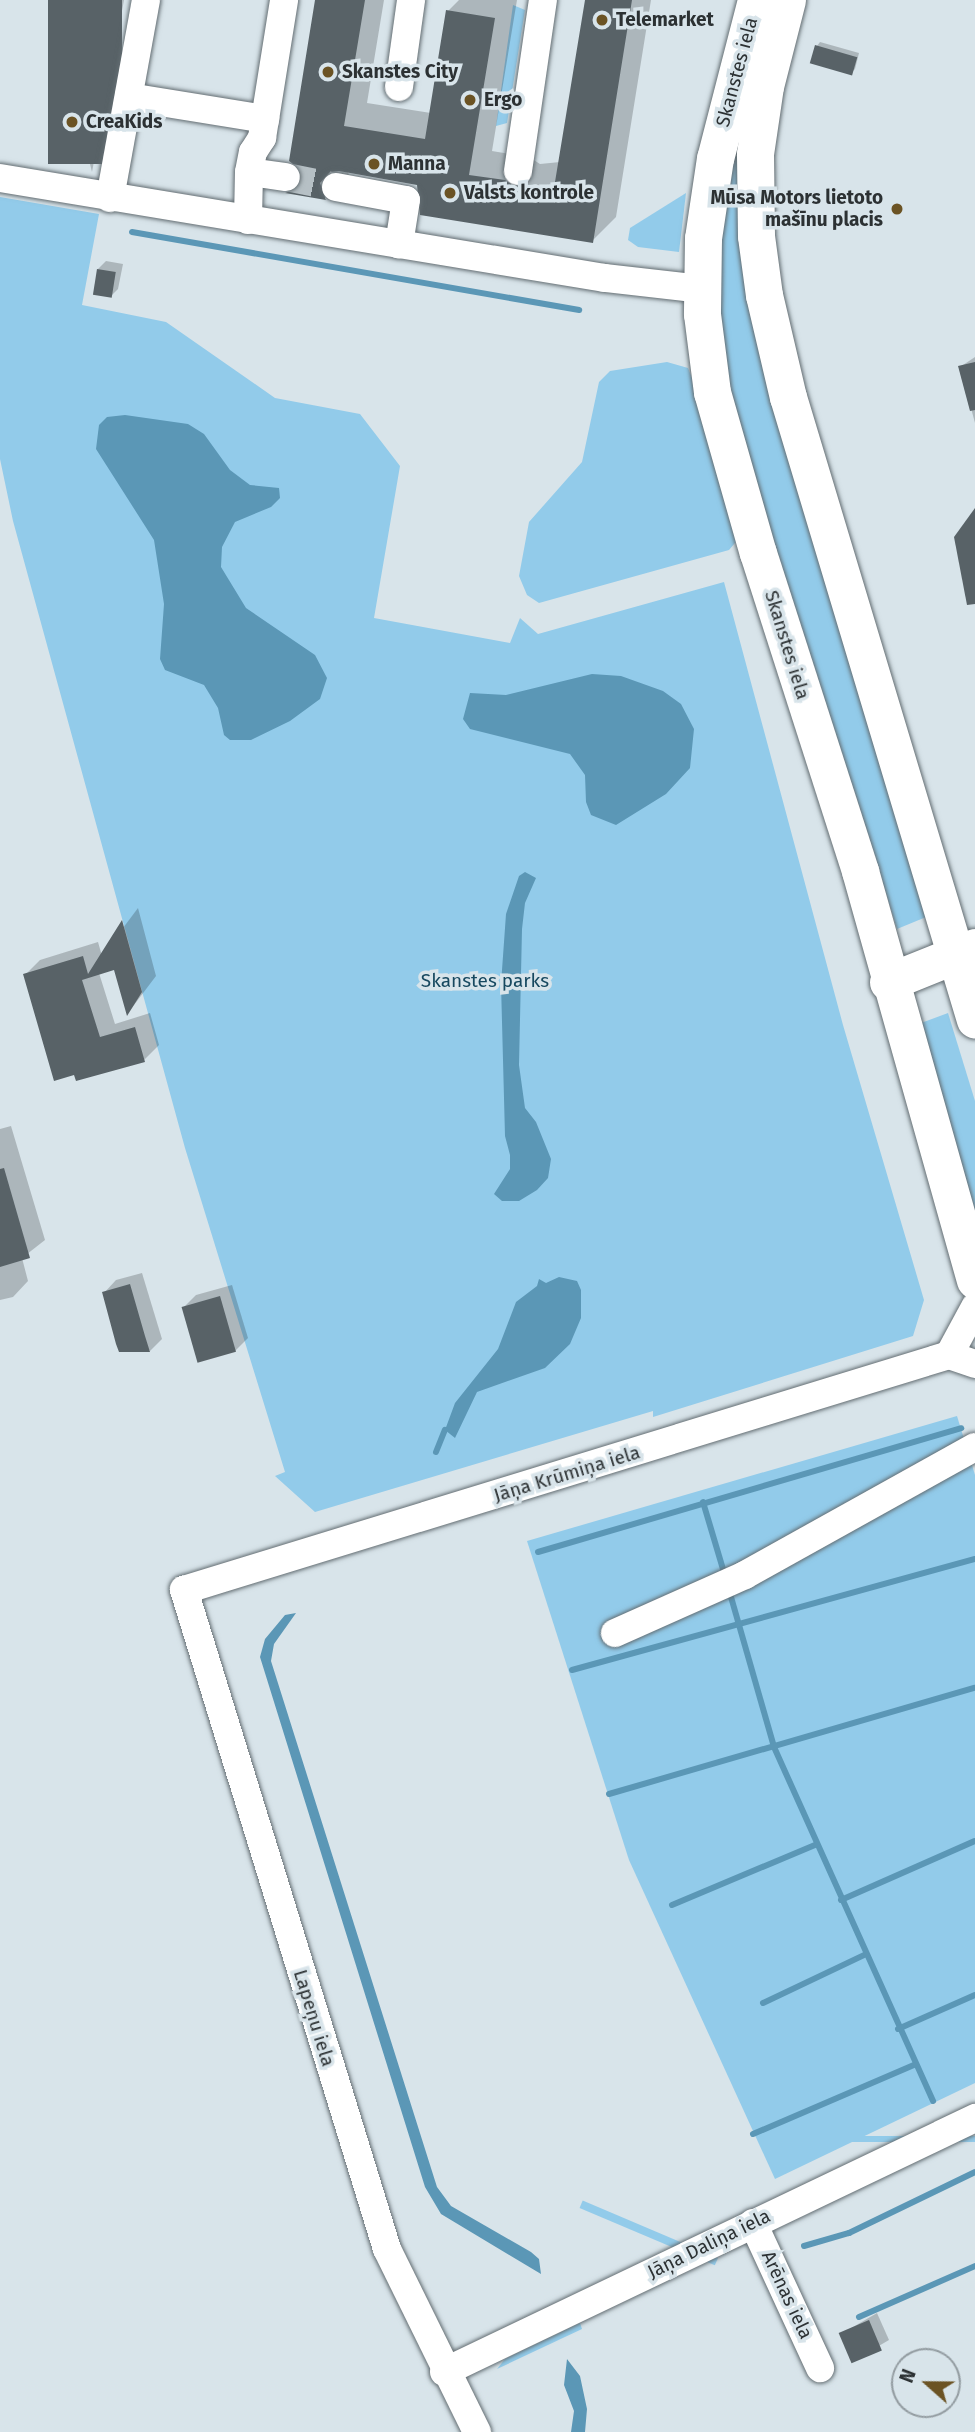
<!DOCTYPE html>
<html>
<head>
<meta charset="utf-8">
<style>
	body { margin:0 }
	#map { position:relative; width:975px; height:2432px; overflow:hidden; background:#d8e4ea; font-family:"Fira Sans",sans-serif }
	div>[style] { position:absolute }
	.green>* { inset:0; background:#92cbea; transform-origin:0 0 }
	.water>* { inset:0; background:#5b97b6 }
	.shadow>* { inset:0; background:#0003 }
	.stream>* { height:6px; margin:-3px; padding:0 3px; transform-origin:3px; border-radius:3px; background:#5b97b6 }
	.building>* { inset:0; background:#586267; transform-origin:0 0 }
	.minor-tunnel>* { height:28px; margin-top:-14px; transform-origin:0; background:repeating-linear-gradient(90deg,#b6c0c5 0 28px,transparent 0 42px) }
	.roads { filter:drop-shadow(0 0 2px #636d72) drop-shadow(0 0 2px #636d72) }
	.minor>* { height:28px; margin:-14px; padding:0 14px; transform-origin:14px; border-radius:14px; background:#fff }
	.major>* { height:37px; margin:-18.5px; padding:0 18.5px; transform-origin:18.5px; border-radius:18.5px; background:#fff }
	.dots>* { width:19px; height:19px; translate:-50% -50%; box-sizing:border-box; border:4px solid #d8e4ea; border-radius:50% }
	span { translate:-50% -50%; white-space:nowrap; text-align:center; line-height:1.15; -webkit-text-stroke:7px #d8e4ea; paint-order:stroke }
	.poi-label { font-size:19px; color:#2c3133; font-weight:700 }
	.left { translate:0 -50%; text-align:left }
	.right { translate:-100% -50%; text-align:right }
	.street-label { font-size:19px; color:#2c3133 }
	.park-label { font-size:19px; color:#17485f }
	.north { position:absolute; left:891px; top:2348px; width:70px; height:70px; box-sizing:border-box; background:#d8e4ea; border:2px solid #939ca1; border-radius:50%; rotate:291deg; font-size:19px; font-weight:700; line-height:28px; text-align:center; color:#2c3133 }
	.north::after { content:''; display:block; margin:auto; width:24px; height:32px; background:#6b5324; clip-path:polygon(50% 0,100% 100%,50% 72%,0 100%) }
</style>
</head>
<body>
<div id="map">
	<div class="green">
		<i style="clip-path:polygon(513px 5px,525px 10px,507px 123px,496px 126px)"></i>
		<i style="clip-path:polygon(732px 133px,742px 139px,931px 915px,897px 929px,856px 796px,805px 661px,727px 394px,715px 304px)"></i>
		<i style="clip-path:polygon(686px 193px,679px 252px,638px 247px,628px 240px,630px 228px)"></i>
		<i style="clip-path:polygon(0 197px,99px 214px,82px 305px,166px 322px,275px 398px,360px 414px,400px 466px,374px 618px,510px 643px,520px 618px,538px 634px,724px 582px,843px 1025px,924px 1300px,913px 1336px,653px 1417px,653px 1411px,315px 1512px,275px 1476px,285px 1472px,185px 1148px,13px 521px,0 459px)"></i>
		<i style="clip-path:polygon(667px 362px,688px 368px,692px 378px,740px 537px,729px 550px,539px 603px,527px 595px,519px 576px,529px 522px,582px 462px,599px 382px,610px 371px)"></i>
		<i style="clip-path:polygon(948px 1013px,975px 1101px,975px 1237px,913px 1026px)"></i>
		<i style="clip-path:polygon(957px 1416px,975px 1475px,975px 2083px,775px 2179px,629px 1860px,527px 1541px)"></i>
		<i style="left:975px;top:2136px;width:6px;height:187px;rotate:90deg"></i>
		<i style="left:718px;top:2258px;width:8px;height:147px;rotate:113deg"></i>
		<i style="clip-path:polygon(580px 2323px,582px 2329px,497px 2369px,505px 2359px)"></i>
	</div>
	<div class="water">
		<i style="clip-path:polygon(125px 415px,188px 424px,204px 434px,230px 470px,250px 485px,279px 488px,280px 498px,271px 507px,235px 522px,222px 547px,221px 567px,246px 608px,315px 655px,327px 678px,320px 699px,290px 721px,251px 740px,230px 740px,224px 735px,218px 708px,204px 685px,165px 670px,160px 659px,164px 604px,154px 540px,96px 449px,99px 425px,107px 417px)"></i>
		<i style="clip-path:polygon(592px 674px,621px 676px,663px 691px,681px 704px,694px 729px,690px 768px,666px 794px,616px 825px,591px 815px,586px 802px,585px 775px,570px 754px,470px 729px,463px 719px,470px 693px,506px 695px)"></i>
		<i style="clip-path:polygon(525px 872px,536px 878px,525px 903px,522px 929px,519px 1065px,525px 1108px,536px 1122px,551px 1159px,548px 1178px,537px 1190px,519px 1201px,502px 1201px,494px 1194px,510px 1169px,510px 1155px,505px 1136px,501px 984px,506px 914px,519px 876px)"></i>
		<i style="clip-path:polygon(559px 1277px,577px 1281px,581px 1290px,581px 1318px,570px 1344px,545px 1368px,477px 1392px,455px 1438px,445px 1430px,455px 1403px,498px 1349px,516px 1302px,537px 1286px,539px 1279px,546px 1283px)"></i>
		<i style="clip-path:polygon(296px 1613px,274px 1644px,271px 1661px,437px 2187px,451px 2206px,531px 2252px,539px 2259px,541px 2274px,441px 2214px,425px 2187px,260px 1657px,265px 1639px,285px 1615px)"></i>
		<i style="clip-path:polygon(567px 2359px,580px 2376px,587px 2409px,585px 2432px,571px 2432px,574px 2411px,564px 2385px)"></i>
	</div>
	<div class="shadow">
		<i style="clip-path:polygon(49px 0,124px 0,92px 172px)"></i>
		<i style="clip-path:polygon(316px 0,384px 0,367px 103px,431px 113px,448px 11px,459px 0,517px 0,492px 151px,529px 157px,540px 164px,560px 162px,586px 0,651px 0,616px 217px,592px 241px,419px 184px,347px 170px,349px 175px,325px 198px,288px 192px,304px 177px)"></i>
		<i style="clip-path:polygon(820px 42px,859px 53px,855px 69px,851px 73px,817px 46px)"></i>
		<i style="clip-path:polygon(106px 261px,123px 264px,118px 289px,110px 297px,98px 269px)"></i>
		<i style="clip-path:polygon(975px 357px,975px 423px,960px 367px)"></i>
		<i style="clip-path:polygon(138px 908px,156px 976px,128px 1013px,115px 968px,99px 973px,115px 1024px,150px 1013px,159px 1045px,144px 1060px,77px 1079px,25px 975px,40px 960px,98px 942px,102px 956px)"></i>
		<i style="clip-path:polygon(11px 1126px,45px 1240px,22px 1258px,28px 1281px,13px 1297px,0 1300px,0 1129px)"></i>
		<i style="clip-path:polygon(142px 1273px,162px 1339px,150px 1351px,104px 1293px,116px 1280px)"></i>
		<i style="clip-path:polygon(232px 1285px,248px 1338px,235px 1351px,184px 1307px,196px 1295px)"></i>
		<i style="clip-path:polygon(877px 2313px,889px 2340px,853px 2361px,841px 2334px)"></i>
	</div>
	<div class="stream">
		<i style="left:132px;top:232px;width:454px;rotate:9.9deg"></i>
		<i style="left:436px;top:1452px;width:24px;rotate:-68deg"></i>
		<i style="left:703px;top:1502px;width:77px;rotate:73.4deg"></i>
		<i style="left:538px;top:1552px;width:441px;rotate:-16.3deg"></i>
		<i style="left:729px;top:1590px;width:163px;rotate:74deg"></i>
		<i style="left:774px;top:1747px;width:388px;rotate:65.8deg"></i>
		<i style="left:572px;top:1670px;width:418px;rotate:-15.4deg"></i>
		<i style="left:609px;top:1794px;width:381px;rotate:-16.2deg"></i>
		<i style="left:841px;top:1900px;width:146px;rotate:-23.8deg"></i>
		<i style="left:672px;top:1905px;width:157px;rotate:-22.8deg"></i>
		<i style="left:763px;top:2003px;width:114px;rotate:-25.4deg"></i>
		<i style="left:898px;top:2029px;width:84px;rotate:-23.8deg"></i>
		<i style="left:753px;top:2134px;width:175px;rotate:-23.2deg"></i>
		<i style="left:804px;top:2246px;width:47px;rotate:-16.1deg"></i>
		<i style="left:849px;top:2233px;width:140px;rotate:-25.8deg"></i>
		<i style="left:859px;top:2317px;width:127px;rotate:-23.7deg"></i>
	</div>
	<div class="building">
		<i style="left:48px;top:0;width:74px;height:164px"></i>
		<i style="clip-path:polygon(315px 0,365px 0,344px 126px,425px 139px,446px 10px,495px 18px,469px 175px,505px 180px,515px 187px,528px 184px,554px 188px,585px 0,632px 0,593px 243px,420px 215px,417px 185px,339px 171px,330px 172px,320px 183px,326px 200px,285px 193px,299px 188px,302px 180px,301px 170px,289px 161px)"></i>
		<i style="left:815px;top:45px;width:44px;height:19px;rotate:16deg"></i>
		<i style="left:97px;top:269px;width:19px;height:26px;rotate:9deg"></i>
		<i style="clip-path:polygon(975px 362px,975px 410px,970px 411px,958px 366px)"></i>
		<i style="clip-path:polygon(975px 508px,975px 604px,967px 605px,954px 537px)"></i>
		<i style="clip-path:polygon(122px 920px,142px 992px,127px 1016px,114px 970px,82px 980px,100px 1037px,135px 1027px,145px 1062px,76px 1081px,74px 1075px,54px 1081px,23px 974px,83px 956px,88px 974px)"></i>
		<i style="clip-path:polygon(4px 1168px,30px 1258px,0 1267px,0 1169px)"></i>
		<i style="clip-path:polygon(130px 1284px,145px 1336px,150px 1352px,119px 1352px,116px 1344px,102px 1292px)"></i>
		<i style="left:220px;top:1296px;width:58px;height:40px;rotate:74deg"></i>
		<i style="left:869px;top:2320px;width:33px;height:33px;rotate:67deg"></i>
	</div>
	<div class="minor-tunnel">
		<i style="left:286px;top:177px;width:51px;rotate:11.3deg"></i>
	</div>
	<div class="roads">
		<div class="minor">
			<i style="left:399px;top:87px;width:88px;rotate:-82.1deg"></i>
			<i style="left:129px;top:97px;width:138px;rotate:9.2deg"></i>
			<i style="left:518px;top:171px;width:173px;rotate:-81.7deg"></i>
			<i style="left:264px;top:174px;width:22px;rotate:8deg"></i>
			<i style="left:0;top:178px;width:613px;rotate:9.39deg"></i>
			<i style="left:605px;top:278px;width:98px;rotate:6.5deg"></i>
			<i style="left:336px;top:187px;width:71px;rotate:10.5deg"></i>
			<i style="left:406px;top:200px;width:45px;rotate:99deg"></i>
			<i style="left:110px;top:198px;width:201px;rotate:-79.7deg"></i>
			<i style="left:248px;top:220px;width:48px;rotate:-88.8deg"></i>
			<i style="left:249px;top:172px;width:20px;rotate:-79deg"></i>
			<i style="left:253px;top:152px;width:17px;rotate:-57deg"></i>
			<i style="left:262px;top:138px;width:140px;rotate:-80.9deg"></i>
			<i style="left:949px;top:1355px;width:55px;rotate:-61.6deg"></i>
			<i style="left:615px;top:1633px;width:142px;rotate:-24deg"></i>
			<i style="left:745px;top:1575px;width:263px;rotate:-29.1deg"></i>
			<i style="left:753px;top:2223px;width:160px;rotate:65.2deg"></i>
			<i style="left:444px;top:2372px;width:589px;rotate:-25.56deg"></i>
			<i style="left:477px;top:2432px;width:204px;rotate:-116.2deg"></i>
			<i style="left:387px;top:2249px;width:690px;rotate:-107.12deg"></i>
			<i style="left:184px;top:1590px;width:800px;rotate:-17.08deg"></i>
			<i style="left:949px;top:1355px;width:28px;rotate:19deg"></i>
		</div>
		<div class="major">
			<i style="left:756px;top:0;width:163px;rotate:104.5deg"></i>
			<i style="left:715px;top:158px;width:81px;rotate:98.5deg"></i>
			<i style="left:703px;top:238px;width:76px;rotate:90.8deg"></i>
			<i style="left:702px;top:314px;width:79px;rotate:82.7deg"></i>
			<i style="left:712px;top:392px;width:167px;rotate:74.1deg"></i>
			<i style="left:758px;top:553px;width:334px;rotate:72.2deg"></i>
			<i style="left:860px;top:871px;width:425px;rotate:74.3deg"></i>
			<i style="left:787px;top:0;width:89px;rotate:104.3deg"></i>
			<i style="left:765px;top:86px;width:69px;rotate:98.4deg"></i>
			<i style="left:755px;top:154px;width:82px;rotate:89.3deg"></i>
			<i style="left:756px;top:236px;width:60px;rotate:82.3deg"></i>
			<i style="left:764px;top:295px;width:105px;rotate:76.8deg"></i>
			<i style="left:788px;top:397px;width:650px;rotate:73.29deg"></i>
			<i style="left:888px;top:982px;width:94px;rotate:-21.9deg"></i>
		</div>
	</div>
	<div class="dots">
		<i style="left:602px;top:20px;background:#6b5324"></i>
		<i style="left:328px;top:72px;background:#6b5324"></i>
		<i style="left:470px;top:100px;background:#6b5324"></i>
		<i style="left:72px;top:122px;background:#6b5324"></i>
		<i style="left:374px;top:164px;background:#6b5324"></i>
		<i style="left:450px;top:193px;background:#6b5324"></i>
		<i style="left:897px;top:209px;background:#6b5324"></i>
	</div>
	<div class="poi-label">
		<span class="left" style="left:616px;top:20px">Telemarket</span>
		<span class="left" style="left:342px;top:72px">Skanstes City</span>
		<span class="left" style="left:484px;top:100px">Ergo</span>
		<span class="left" style="left:86px;top:122px">CreaKids</span>
		<span class="left" style="left:388px;top:164px">Manna</span>
		<span class="left" style="left:464px;top:193px">Valsts kontrole</span>
		<span class="right" style="left:883px;top:209px">Mūsa Motors lietoto<br>mašīnu placis</span>
	</div>
	<div class="street-label">
		<span style="left:737px;top:72px;rotate:-75deg">Skanstes iela</span>
		<span style="left:787px;top:645px;rotate:73deg">Skanstes iela</span>
		<span style="left:567px;top:1474px;rotate:-17deg">Jāņa Krūmiņa iela</span>
		<span style="left:314px;top:2018px;rotate:73deg">Lapeņu iela</span>
		<span style="left:709px;top:2244px;rotate:-26deg">Jāņa Daliņa iela</span>
		<span style="left:787px;top:2295px;rotate:65deg">Arēnas iela</span>
	</div>
	<div class="park-label">
		<span style="left:485px;top:981px">Skanstes parks</span>
	</div>
	<div class="north">N</div>
</div>
</body>
</html>
